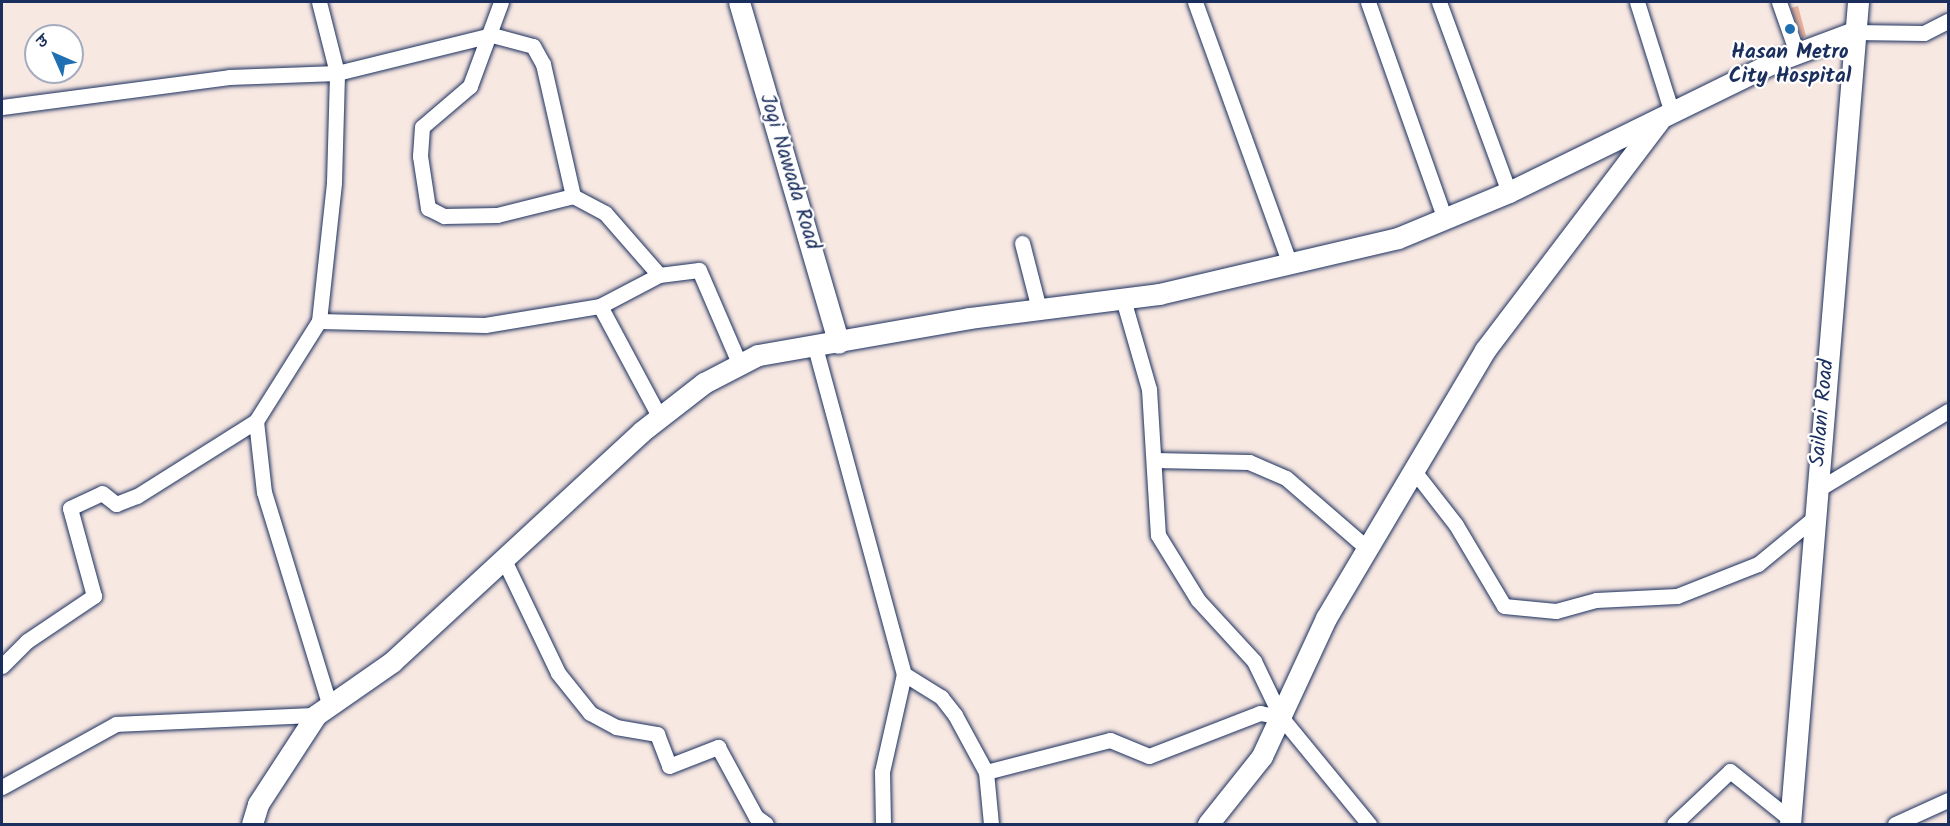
<!DOCTYPE html>
<html>
<head>
<meta charset="utf-8">
<style>
	body { margin:0 }
	#map { position:relative; width:1950px; height:826px; overflow:hidden; background:#f8e8e2; font-family:Kalam,"Playpen Sans Deva",sans-serif }
	div>[style] { position:absolute }
	.building>* { inset:0; background:#e8b29d }
	.roads { filter:drop-shadow(0 0 2px #1b2f5e) drop-shadow(0 0 2px #1b2f5e) }
	.street>* { height:15px; margin:-7.5px; padding:0 7.5px; transform-origin:7.5px; border-radius:7.5px; background:#fff }
	.secondary>* { height:21px; margin:-10.5px; padding:0 10.5px; transform-origin:10.5px; border-radius:10.5px; background:#fff }
	.dots>* { width:16px; height:16px; translate:-50% -50%; box-sizing:border-box; border:3px solid #fff; border-radius:50% }
	span { translate:-50% -50%; white-space:nowrap; text-align:center; line-height:1.15; -webkit-text-stroke:4.5px #fff; paint-order:stroke }
	.poi-label { font-size:21px; color:#1b2f5e; font-weight:700 }
	.street-label { font-size:21px; color:#1b2f5e }
	.frame { position:absolute; inset:0; border:3px solid #1b2f5e; pointer-events:none }
	.north { position:absolute; left:24px; top:24px; width:60px; height:60px; box-sizing:border-box; background:#fff; border:2px solid #a4acbf; border-radius:50%; rotate:315deg; font-size:16px; font-weight:700; line-height:24px; text-align:center; color:#1b2f5e }
	.north::after { content:''; display:block; margin:auto; width:21px; height:27px; background:#1f6fb2; clip-path:polygon(50% 0,100% 100%,50% 72%,0 100%) }
</style>
</head>
<body>
<div id="map">
	<div class="building">
		<i style="clip-path:polygon(1798px 6px,1806px 36px,1802px 38px,1791px 8px)"></i>
	</div>
	<div class="roads">
		<div class="street">
			<i style="left:501px;top:2px;width:90px;rotate:110.3deg"></i>
			<i style="left:470px;top:86px;width:63px;rotate:139.5deg"></i>
			<i style="left:422px;top:127px;width:29px;rotate:94deg"></i>
			<i style="left:420px;top:156px;width:53px;rotate:81.3deg"></i>
			<i style="left:428px;top:208px;width:18px;rotate:27deg"></i>
			<i style="left:444px;top:216px;width:53px;rotate:-1.1deg"></i>
			<i style="left:497px;top:215px;width:78px;rotate:-14deg"></i>
			<i style="left:573px;top:196px;width:36px;rotate:28deg"></i>
			<i style="left:605px;top:213px;width:82px;rotate:48.9deg"></i>
			<i style="left:1195px;top:2px;width:276px;rotate:70.1deg"></i>
			<i style="left:1368px;top:2px;width:230px;rotate:70.5deg"></i>
			<i style="left:1439px;top:2px;width:202px;rotate:69.8deg"></i>
			<i style="left:1637px;top:2px;width:116px;rotate:72.5deg"></i>
			<i style="left:1779px;top:2px;width:54px;rotate:70.6deg"></i>
			<i style="left:1854px;top:32px;width:70px;rotate:0.8deg"></i>
			<i style="left:1924px;top:33px;width:27px;rotate:-27deg"></i>
			<i style="left:2px;top:107px;width:229px;rotate:-7.5deg"></i>
			<i style="left:229px;top:77px;width:108px;rotate:-2.1deg"></i>
			<i style="left:337px;top:73px;width:160px;rotate:-13.8deg"></i>
			<i style="left:492px;top:35px;width:42px;rotate:15deg"></i>
			<i style="left:533px;top:46px;width:21px;rotate:61deg"></i>
			<i style="left:543px;top:64px;width:135px;rotate:77.2deg"></i>
			<i style="left:1022px;top:243px;width:68px;rotate:75.6deg"></i>
			<i style="left:1123px;top:299px;width:94px;rotate:73.9deg"></i>
			<i style="left:1149px;top:389px;width:146px;rotate:86.5deg"></i>
			<i style="left:1158px;top:535px;width:76px;rotate:58.4deg"></i>
			<i style="left:1198px;top:600px;width:83px;rotate:47.4deg"></i>
			<i style="left:1254px;top:661px;width:62px;rotate:64.3deg"></i>
			<i style="left:1281px;top:717px;width:139px;rotate:50.6deg"></i>
			<i style="left:600px;top:306px;width:127px;rotate:61.8deg"></i>
			<i style="left:319px;top:321px;width:166px;rotate:1.4deg"></i>
			<i style="left:485px;top:325px;width:117px;rotate:-9.4deg"></i>
			<i style="left:600px;top:306px;width:67px;rotate:-27.7deg"></i>
			<i style="left:659px;top:275px;width:40px;rotate:-7.1deg"></i>
			<i style="left:699px;top:270px;width:103px;rotate:66.7deg"></i>
			<i style="left:815px;top:347px;width:339px;rotate:74.8deg"></i>
			<i style="left:904px;top:674px;width:100px;rotate:102.7deg"></i>
			<i style="left:882px;top:772px;width:52px;rotate:88.9deg"></i>
			<i style="left:256px;top:421px;width:71px;rotate:83.6deg"></i>
			<i style="left:264px;top:492px;width:224px;rotate:72.9deg"></i>
			<i style="left:1155px;top:460px;width:94px;rotate:1.2deg"></i>
			<i style="left:1249px;top:462px;width:40px;rotate:23.4deg"></i>
			<i style="left:1286px;top:478px;width:108px;rotate:40.9deg"></i>
			<i style="left:1414px;top:471px;width:68px;rotate:52.1deg"></i>
			<i style="left:1456px;top:525px;width:94px;rotate:59.3deg"></i>
			<i style="left:1504px;top:606px;width:52px;rotate:5.5deg"></i>
			<i style="left:1556px;top:611px;width:41px;rotate:-15.4deg"></i>
			<i style="left:1596px;top:600px;width:81px;rotate:-2.8deg"></i>
			<i style="left:1677px;top:596px;width:87px;rotate:-21.6deg"></i>
			<i style="left:1758px;top:564px;width:72px;rotate:-39.4deg"></i>
			<i style="left:1817px;top:490px;width:153px;rotate:-31.1deg"></i>
			<i style="left:503px;top:558px;width:127px;rotate:64.4deg"></i>
			<i style="left:558px;top:673px;width:51px;rotate:51.3deg"></i>
			<i style="left:590px;top:713px;width:30px;rotate:28deg"></i>
			<i style="left:616px;top:727px;width:42px;rotate:9.7deg"></i>
			<i style="left:657px;top:734px;width:34px;rotate:69deg"></i>
			<i style="left:669px;top:766px;width:53px;rotate:-21.2deg"></i>
			<i style="left:718px;top:747px;width:80px;rotate:61.5deg"></i>
			<i style="left:756px;top:817px;width:12px;rotate:35deg"></i>
			<i style="left:2px;top:666px;width:35px;rotate:-45deg"></i>
			<i style="left:27px;top:641px;width:81px;rotate:-33.9deg"></i>
			<i style="left:94px;top:596px;width:91px;rotate:-105.3deg"></i>
			<i style="left:70px;top:508px;width:35px;rotate:-25deg"></i>
			<i style="left:102px;top:493px;width:18px;rotate:38deg"></i>
			<i style="left:116px;top:504px;width:22px;rotate:-21deg"></i>
			<i style="left:137px;top:496px;width:141px;rotate:-32.2deg"></i>
			<i style="left:256px;top:421px;width:118px;rotate:-57.8deg"></i>
			<i style="left:319px;top:321px;width:140px;rotate:-83.8deg"></i>
			<i style="left:334px;top:182px;width:109px;rotate:-88.4deg"></i>
			<i style="left:337px;top:73px;width:73px;rotate:-104.2deg"></i>
			<i style="left:904px;top:674px;width:44px;rotate:31.9deg"></i>
			<i style="left:941px;top:697px;width:23px;rotate:52deg"></i>
			<i style="left:955px;top:715px;width:65px;rotate:61.5deg"></i>
			<i style="left:986px;top:772px;width:52px;rotate:84.5deg"></i>
			<i style="left:986px;top:772px;width:128px;rotate:-14.5deg"></i>
			<i style="left:1110px;top:740px;width:42px;rotate:22.3deg"></i>
			<i style="left:1149px;top:756px;width:119px;rotate:-21.2deg"></i>
			<i style="left:1260px;top:713px;width:21px;rotate:11deg"></i>
			<i style="left:2px;top:787px;width:130px;rotate:-28.9deg"></i>
			<i style="left:116px;top:724px;width:200px;rotate:-2.6deg"></i>
			<i style="left:1674px;top:824px;width:77px;rotate:-43.4deg"></i>
			<i style="left:1730px;top:771px;width:77px;rotate:38.7deg"></i>
			<i style="left:1895px;top:824px;width:58px;rotate:-24.4deg"></i>
		</div>
		<div class="secondary">
			<i style="left:739px;top:2px;width:355px;rotate:73.7deg"></i>
			<i style="left:252px;top:824px;width:21px;rotate:-73deg"></i>
			<i style="left:258px;top:804px;width:106px;rotate:-56.9deg"></i>
			<i style="left:316px;top:715px;width:93px;rotate:-34.9deg"></i>
			<i style="left:392px;top:662px;width:339px;rotate:-42.7deg"></i>
			<i style="left:641px;top:432px;width:80px;rotate:-37.9deg"></i>
			<i style="left:704px;top:383px;width:61px;rotate:-27.4deg"></i>
			<i style="left:758px;top:355px;width:214px;rotate:-9.9deg"></i>
			<i style="left:969px;top:318px;width:192px;rotate:-7.2deg"></i>
			<i style="left:1159px;top:294px;width:245px;rotate:-13.2deg"></i>
			<i style="left:1398px;top:238px;width:120px;rotate:-22.5deg"></i>
			<i style="left:1509px;top:192px;width:301px;rotate:-26.1deg"></i>
			<i style="left:1779px;top:60px;width:80px;rotate:-20.5deg"></i>
			<i style="left:1208px;top:824px;width:87px;rotate:-51.5deg"></i>
			<i style="left:1262px;top:756px;width:152px;rotate:-65.1deg"></i>
			<i style="left:1326px;top:618px;width:312px;rotate:-59.3deg"></i>
			<i style="left:1485px;top:350px;width:288px;rotate:-52.8deg"></i>
			<i style="left:1790px;top:824px;width:825px;rotate:-85.27deg"></i>
		</div>
	</div>
	<div class="dots">
		<i style="left:1790px;top:29px;background:#1f6fb2"></i>
	</div>
	<div class="poi-label">
		<span style="left:1790px;top:65px">Hasan Metro<br>City Hospital</span>
	</div>
	<div class="street-label">
		<span style="left:789px;top:172px;rotate:73deg">Jogi Nawada Road</span>
		<span style="left:1823px;top:413px;rotate:-85deg">Sailani Road</span>
	</div>
	<div class="frame"></div>
	<div class="north">उ</div>
</div>
</body>
</html>
